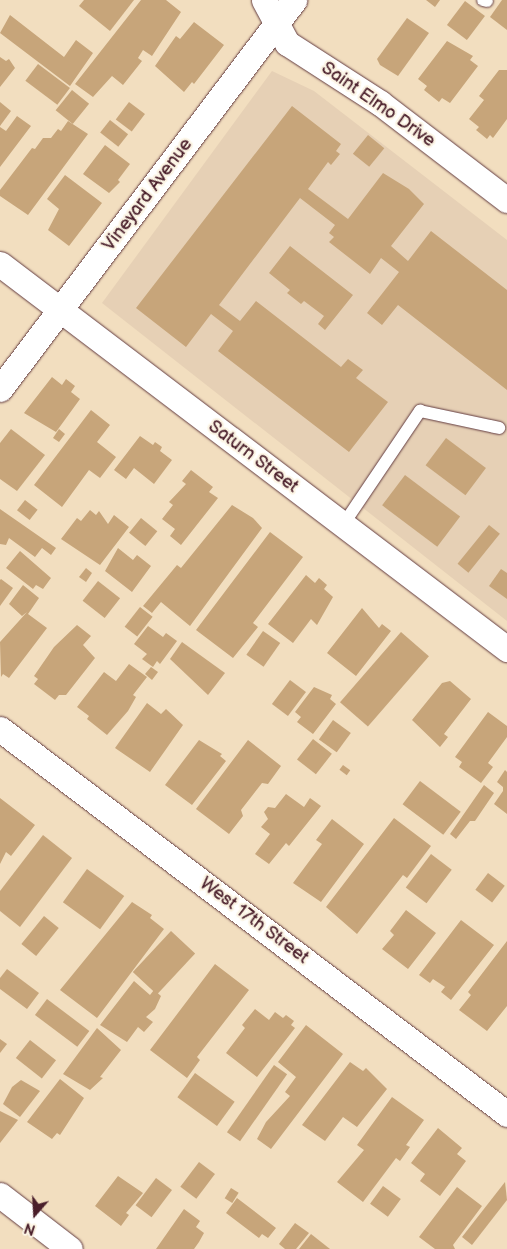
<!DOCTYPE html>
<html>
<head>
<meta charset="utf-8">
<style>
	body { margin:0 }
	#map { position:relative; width:507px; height:1249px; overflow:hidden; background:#f2debf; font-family:"Balsamiq Sans",sans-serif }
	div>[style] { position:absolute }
	.built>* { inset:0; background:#e6d0b5 }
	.building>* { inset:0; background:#c7a57a; transform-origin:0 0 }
	.roads { filter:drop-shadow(0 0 1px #633c41) drop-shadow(0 0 1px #633c41) }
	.service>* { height:12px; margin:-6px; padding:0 6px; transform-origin:6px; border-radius:6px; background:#fff }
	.minor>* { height:25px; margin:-12.5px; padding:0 12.5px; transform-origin:12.5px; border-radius:12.5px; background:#fff }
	span { translate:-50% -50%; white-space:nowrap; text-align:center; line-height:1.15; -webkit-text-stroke:4.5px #fcf5e5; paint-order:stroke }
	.street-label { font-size:18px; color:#4a1f2b }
	.north { position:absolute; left:10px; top:1189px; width:50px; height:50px; -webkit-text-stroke:4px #fcf5e5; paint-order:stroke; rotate:199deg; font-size:14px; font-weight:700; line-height:20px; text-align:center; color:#4a1f2b }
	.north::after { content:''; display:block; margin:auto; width:18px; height:22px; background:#4a1f2b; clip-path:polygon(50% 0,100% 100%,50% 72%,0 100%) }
</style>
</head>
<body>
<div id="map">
	<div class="built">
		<i style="clip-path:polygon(272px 71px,314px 91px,507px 240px,507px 621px,102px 303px)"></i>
	</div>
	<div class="building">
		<i style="clip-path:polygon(84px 0,134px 0,110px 31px,79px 6px)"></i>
		<i style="clip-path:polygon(141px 0,166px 0,181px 12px,152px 56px,143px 50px,138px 58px,142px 61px,123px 85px,112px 76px,93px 97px,75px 84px)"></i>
		<i style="clip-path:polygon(426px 0,440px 0,435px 7px)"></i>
		<i style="clip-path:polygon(502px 0,507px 0,507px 30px,490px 17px)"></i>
		<i style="left:465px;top:1px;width:25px;height:30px;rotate:37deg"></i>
		<i style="clip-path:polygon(10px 15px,64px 57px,76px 40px,93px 53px,70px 86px,0 33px)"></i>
		<i style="clip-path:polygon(407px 18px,429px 33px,398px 76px,380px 65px,377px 59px)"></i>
		<i style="clip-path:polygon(194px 22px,224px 45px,194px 84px,192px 82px,184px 92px,155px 66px,176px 36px,180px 39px)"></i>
		<i style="clip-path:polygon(447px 41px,473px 56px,470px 60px,478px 66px,450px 103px,442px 98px,439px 102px,424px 90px,427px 86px,418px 79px)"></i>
		<i style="clip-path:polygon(0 57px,6px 61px,9px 59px,15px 68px,0 87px)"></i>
		<i style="left:38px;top:64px;width:40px;height:21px;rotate:37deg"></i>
		<i style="clip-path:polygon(499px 70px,507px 70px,507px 119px,493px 138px,490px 135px,487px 139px,476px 130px,479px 127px,469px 119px,484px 100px,479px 96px)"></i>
		<i style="left:72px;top:90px;width:22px;height:26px;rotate:39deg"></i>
		<i style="clip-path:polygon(0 102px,11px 111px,0 126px)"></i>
		<i style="left:129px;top:102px;width:20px;height:22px;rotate:37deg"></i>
		<i style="clip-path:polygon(292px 106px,341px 144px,336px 151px,340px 154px,331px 165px,328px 162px,308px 189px,348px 219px,383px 173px,409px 189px,424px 204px,391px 246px,408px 261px,431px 231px,507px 290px,507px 390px,398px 305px,382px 325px,367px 313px,399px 272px,381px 258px,370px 274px,329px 242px,334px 237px,329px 233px,335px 225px,300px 198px,219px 305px,240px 321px,256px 301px,341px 367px,348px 359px,363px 370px,356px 378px,388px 402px,349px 452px,218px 351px,233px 331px,211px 314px,186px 347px,136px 308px)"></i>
		<i style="clip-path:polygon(17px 116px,31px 126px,0 167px,0 127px,6px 131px)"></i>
		<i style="left:110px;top:120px;width:23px;height:16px;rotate:38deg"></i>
		<i style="clip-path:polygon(68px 121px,88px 134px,28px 215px,0 196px,0 190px,32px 148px,35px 149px,43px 138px,51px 138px,58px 129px,61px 131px)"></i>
		<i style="left:368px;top:135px;width:21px;height:24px;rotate:39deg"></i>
		<i style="clip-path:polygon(105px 145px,130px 164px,118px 180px,120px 182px,109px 193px,83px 174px)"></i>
		<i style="clip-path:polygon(65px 175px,102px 203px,69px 246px,48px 230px,59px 209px,47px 199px)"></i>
		<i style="clip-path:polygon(290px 246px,353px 295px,325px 330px,318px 324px,324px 316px,304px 301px,301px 304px,287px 293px,290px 290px,269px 273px)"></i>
		<i style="clip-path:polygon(52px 377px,62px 385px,66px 379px,75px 386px,71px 392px,80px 399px,56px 432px,24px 413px)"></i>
		<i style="clip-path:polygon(91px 410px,110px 425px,97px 442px,116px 457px,100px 478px,89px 470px,62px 507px,34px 485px)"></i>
		<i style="clip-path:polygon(11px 429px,45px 455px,17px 491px,0 479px,0 443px)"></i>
		<i style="clip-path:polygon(59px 429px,65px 434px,59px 442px,53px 438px)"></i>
		<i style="clip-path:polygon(140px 436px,153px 445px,155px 442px,162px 447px,160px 451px,172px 460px,154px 484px,134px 468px,126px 479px,114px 470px)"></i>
		<i style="left:446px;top:438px;width:50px;height:34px;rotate:37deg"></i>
		<i style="clip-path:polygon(191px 470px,213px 487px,209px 492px,218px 498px,181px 545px,170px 536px,175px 529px,162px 519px,173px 505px,169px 502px,186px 484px,182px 481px)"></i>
		<i style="left:405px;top:475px;width:69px;height:38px;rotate:37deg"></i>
		<i style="left:25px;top:500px;width:16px;height:13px;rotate:38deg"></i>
		<i style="clip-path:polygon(232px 505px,253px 518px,262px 528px,190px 626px,161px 602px,152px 613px,143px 606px,177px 565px,181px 568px)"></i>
		<i style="clip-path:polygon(0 509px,56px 548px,51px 555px,42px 548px,35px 557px,9px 538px,6px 545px,0 544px)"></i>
		<i style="clip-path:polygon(90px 510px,96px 515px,99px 511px,108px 524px,114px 515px,129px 527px,100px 565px,61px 539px,77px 518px,81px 521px)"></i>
		<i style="left:141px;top:518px;width:21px;height:19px;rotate:39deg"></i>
		<i style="left:489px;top:525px;width:14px;height:50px;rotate:39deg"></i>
		<i style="clip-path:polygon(270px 532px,303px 557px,253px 623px,258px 627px,233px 658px,196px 630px)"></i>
		<i style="clip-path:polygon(118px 548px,133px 560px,137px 555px,151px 566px,132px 592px,105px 571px)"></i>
		<i style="clip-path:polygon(20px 551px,51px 578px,43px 589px,36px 585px,33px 589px,6px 568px)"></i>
		<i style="clip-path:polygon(86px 568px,92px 573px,86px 582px,79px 577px)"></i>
		<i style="clip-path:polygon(501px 569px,507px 573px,507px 599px,489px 586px)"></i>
		<i style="clip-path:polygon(306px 575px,315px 583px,319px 578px,327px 585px,324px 589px,333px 597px,317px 625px,311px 619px,293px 643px,268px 624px)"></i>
		<i style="clip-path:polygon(1px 579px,13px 588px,0 606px,0 580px)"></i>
		<i style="left:98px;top:581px;width:28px;height:25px;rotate:38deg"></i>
		<i style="clip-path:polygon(23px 585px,39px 598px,28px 614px,47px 628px,9px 678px,3px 674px,1px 677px,0 642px,27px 612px,22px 616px,9px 604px)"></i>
		<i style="left:140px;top:607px;width:16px;height:25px;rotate:38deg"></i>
		<i style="clip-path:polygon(362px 608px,379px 628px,382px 624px,391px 631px,356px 676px,327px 653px)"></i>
		<i style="clip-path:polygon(77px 625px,91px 636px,83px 645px,95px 658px,66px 695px,59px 695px,55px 700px,34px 684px,38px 679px,34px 676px,54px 647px)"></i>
		<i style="clip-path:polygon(148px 626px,163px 637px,166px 633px,177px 641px,160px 664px,157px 661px,153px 667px,142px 659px,147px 654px,134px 644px)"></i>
		<i style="left:263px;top:631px;width:21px;height:29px;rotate:35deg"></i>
		<i style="left:401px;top:632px;width:37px;height:93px;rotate:41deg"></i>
		<i style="clip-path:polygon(182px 642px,225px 673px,208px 695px,170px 659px)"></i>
		<i style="clip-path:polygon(129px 664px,147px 677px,133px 695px,136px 697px,128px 711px,107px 735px,87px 719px,89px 716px,77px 707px,104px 672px,116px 681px)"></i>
		<i style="clip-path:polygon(151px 667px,158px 672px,152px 680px,145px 674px)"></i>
		<i style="left:290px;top:680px;width:20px;height:30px;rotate:37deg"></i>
		<i style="clip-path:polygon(450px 681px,471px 699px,444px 734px,448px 737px,440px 747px,412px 720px,442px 683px)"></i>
		<i style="clip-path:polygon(314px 687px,332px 695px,330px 699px,336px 704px,313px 734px,297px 722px,301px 717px,295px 712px)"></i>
		<i style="clip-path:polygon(147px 703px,161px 714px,166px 709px,183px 725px,150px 772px,115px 748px)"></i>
		<i style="clip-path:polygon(488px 712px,507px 726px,507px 737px,488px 763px,493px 767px,481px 783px,459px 767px,462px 762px,455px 757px)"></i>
		<i style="left:333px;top:720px;width:22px;height:24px;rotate:36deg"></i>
		<i style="left:313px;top:739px;width:24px;height:26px;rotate:38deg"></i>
		<i style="clip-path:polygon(199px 740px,222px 754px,220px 756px,226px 761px,192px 805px,165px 785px)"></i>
		<i style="clip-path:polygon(248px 740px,281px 766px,268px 784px,262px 783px,241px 810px,243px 816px,229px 834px,196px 809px)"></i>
		<i style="left:343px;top:765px;width:9px;height:6px;rotate:36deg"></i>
		<i style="clip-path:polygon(505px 770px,507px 772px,507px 814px,494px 804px,503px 791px,503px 787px,497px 782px)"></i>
		<i style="left:420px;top:781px;width:51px;height:29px;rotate:37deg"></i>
		<i style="clip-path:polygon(484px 785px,494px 793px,475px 821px,470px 821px,456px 839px,450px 834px)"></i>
		<i style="clip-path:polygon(286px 794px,304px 807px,310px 798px,321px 806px,289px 846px,286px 843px,269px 864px,255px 854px,270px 834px,261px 827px,268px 819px,264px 812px,268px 807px,275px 808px)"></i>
		<i style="clip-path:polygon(0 798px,35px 825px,11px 856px,6px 852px,0 864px)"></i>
		<i style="clip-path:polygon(394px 818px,431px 846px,407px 878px,403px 875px,357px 934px,326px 907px)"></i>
		<i style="clip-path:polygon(332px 819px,364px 844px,321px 902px,293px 883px,322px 844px,316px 840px)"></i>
		<i style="clip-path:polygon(43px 835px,72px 858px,20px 927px,0 911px,0 891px)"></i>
		<i style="left:431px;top:854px;width:26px;height:42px;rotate:37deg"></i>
		<i style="left:87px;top:869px;width:46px;height:41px;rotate:36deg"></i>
		<i style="left:488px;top:873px;width:21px;height:21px;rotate:37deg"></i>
		<i style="clip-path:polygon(132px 902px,152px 915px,150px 918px,164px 929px,97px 1018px,60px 990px)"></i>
		<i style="clip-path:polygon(406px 910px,436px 933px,408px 969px,382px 949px,394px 935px,390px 931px)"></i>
		<i style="left:44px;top:916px;width:19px;height:36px;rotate:39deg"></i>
		<i style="clip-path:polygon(461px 920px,494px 945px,451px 1000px,441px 992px,445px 987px,433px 979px,430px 983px,419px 975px)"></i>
		<i style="left:171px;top:931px;width:33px;height:56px;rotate:43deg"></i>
		<i style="clip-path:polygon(507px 941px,507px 1006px,487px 1031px,459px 1010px,471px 995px,468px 992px)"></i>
		<i style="clip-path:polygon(215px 964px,249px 990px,197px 1057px,200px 1060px,187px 1078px,150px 1050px)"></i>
		<i style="clip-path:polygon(7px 969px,39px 993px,27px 1009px,0 989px,0 978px)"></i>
		<i style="clip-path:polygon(134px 981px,150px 995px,154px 990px,161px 996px,155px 1009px,146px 1017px,153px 1022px,144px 1032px,138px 1027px,127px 1042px,100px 1025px)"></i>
		<i style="left:47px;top:999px;width:53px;height:20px;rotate:37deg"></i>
		<i style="clip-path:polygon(255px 1009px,269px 1020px,275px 1012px,283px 1018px,286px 1015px,294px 1021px,291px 1025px,295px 1028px,257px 1077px,226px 1053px,245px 1028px,242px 1025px)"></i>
		<i style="clip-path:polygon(306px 1025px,343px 1054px,271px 1149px,257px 1139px,266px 1122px,290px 1096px,285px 1092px,296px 1077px,278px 1062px)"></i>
		<i style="clip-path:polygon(97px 1028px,121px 1050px,100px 1077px,103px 1078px,90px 1090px,63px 1074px)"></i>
		<i style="clip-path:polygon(0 1039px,7px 1044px,0 1053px)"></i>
		<i style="left:30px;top:1040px;width:33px;height:23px;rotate:38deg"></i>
		<i style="clip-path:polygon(350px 1062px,363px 1071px,366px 1068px,387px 1089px,357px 1127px,343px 1117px,325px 1141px,302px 1125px)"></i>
		<i style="left:274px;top:1065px;width:16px;height:82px;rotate:35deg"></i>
		<i style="left:195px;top:1073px;width:49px;height:30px;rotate:36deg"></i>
		<i style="clip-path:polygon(60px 1079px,84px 1098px,60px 1135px,57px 1133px,52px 1139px,27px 1122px)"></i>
		<i style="clip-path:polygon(21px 1080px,40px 1091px,20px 1117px,3px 1104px,12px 1087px)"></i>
		<i style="clip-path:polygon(392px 1097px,424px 1120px,406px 1145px,410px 1147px,400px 1161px,396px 1158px,363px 1202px,337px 1182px,364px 1150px,357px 1145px)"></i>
		<i style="clip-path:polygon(0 1111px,18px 1120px,0 1143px)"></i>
		<i style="clip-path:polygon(438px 1128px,462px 1148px,457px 1154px,466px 1161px,440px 1196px,420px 1181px,425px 1174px,411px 1163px)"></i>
		<i style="left:199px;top:1162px;width:20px;height:31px;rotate:37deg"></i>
		<i style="clip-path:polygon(118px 1176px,143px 1193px,126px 1213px,129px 1215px,121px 1226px,95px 1206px)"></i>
		<i style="left:156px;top:1178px;width:20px;height:34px;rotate:37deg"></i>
		<i style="clip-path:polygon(505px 1182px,507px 1200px,472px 1245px,462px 1237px)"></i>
		<i style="left:383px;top:1186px;width:22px;height:22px;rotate:36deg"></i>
		<i style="clip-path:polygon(457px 1187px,482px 1206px,453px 1245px,455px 1249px,435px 1249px,419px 1237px)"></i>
		<i style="left:231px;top:1188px;width:9px;height:12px;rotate:32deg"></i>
		<i style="clip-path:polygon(237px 1198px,276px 1228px,268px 1238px,262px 1234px,259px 1238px,226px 1213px)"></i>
		<i style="clip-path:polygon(184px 1209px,200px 1221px,196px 1227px,204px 1233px,199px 1242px,194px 1249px,156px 1249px)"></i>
		<i style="clip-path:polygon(295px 1223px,309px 1233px,296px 1249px,285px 1249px,279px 1244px)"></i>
		<i style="clip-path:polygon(311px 1234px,330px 1249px,299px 1249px)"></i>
	</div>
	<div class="roads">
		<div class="service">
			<i style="left:483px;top:0;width:4px;rotate:14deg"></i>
			<i style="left:343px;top:525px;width:138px;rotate:-56deg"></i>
			<i style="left:420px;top:411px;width:81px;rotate:12.1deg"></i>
		</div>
		<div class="minor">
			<i style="left:264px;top:0;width:49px;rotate:61.9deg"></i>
			<i style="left:287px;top:43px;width:111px;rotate:32.8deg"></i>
			<i style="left:380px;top:103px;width:160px;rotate:37.4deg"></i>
			<i style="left:0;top:264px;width:637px;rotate:37.21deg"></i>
			<i style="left:0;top:389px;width:488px;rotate:-52.9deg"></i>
			<i style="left:0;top:729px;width:637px;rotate:37.21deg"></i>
			<i style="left:0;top:1195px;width:88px;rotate:37.6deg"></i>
		</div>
	</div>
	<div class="street-label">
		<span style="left:378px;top:105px;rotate:35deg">Saint Elmo Drive</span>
		<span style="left:148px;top:195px;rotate:-53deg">Vineyard Avenue</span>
		<span style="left:253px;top:457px;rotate:37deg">Saturn Street</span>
		<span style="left:254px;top:921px;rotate:37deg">West 17th Street</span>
	</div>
	<div class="north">N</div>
</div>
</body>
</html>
